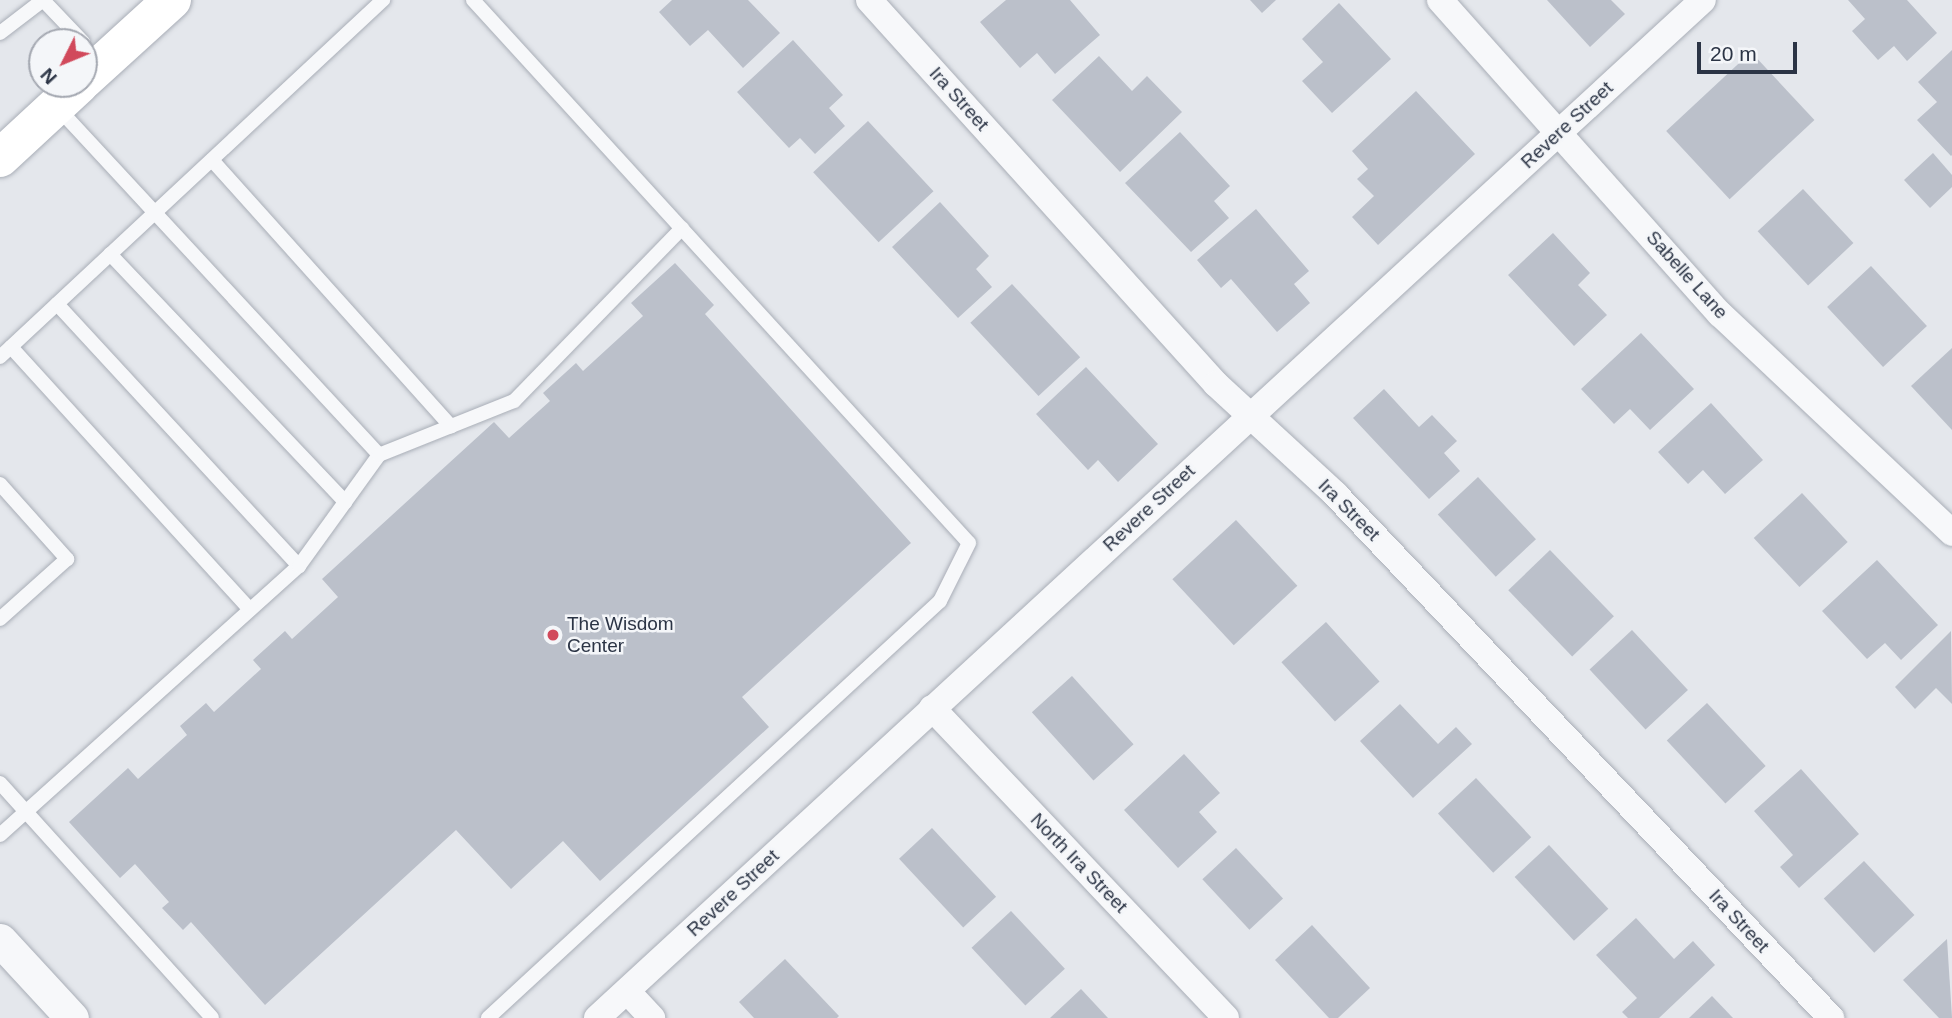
<!DOCTYPE html>
<html>
<head>
<meta charset="utf-8">
<style>
	body { margin:0 }
	#map { position:relative; width:1952px; height:1018px; overflow:hidden; background:#e4e7ec; font-family:Arial,sans-serif }
	div>[style] { position:absolute }
	.building>* { inset:0; background:#bbc0ca; transform-origin:0 0 }
	.roads { filter:drop-shadow(0 0 2px #a9aeb7) drop-shadow(0 0 2px #a9aeb7) }
	.service>* { height:14px; margin:-7px; padding:0 7px; transform-origin:7px; border-radius:7px; background:#f7f8fa }
	.minor>* { height:26px; margin:-13px; padding:0 13px; transform-origin:13px; border-radius:13px; background:#f7f8fa }
	.tertiary>* { height:33px; margin:-16.5px; padding:0 16.5px; transform-origin:16.5px; border-radius:16.5px; background:#f7f8fa }
	.primary>* { height:38px; margin:-19px; padding:0 19px; transform-origin:19px; border-radius:19px; background:#fff }
	.dots>* { width:19px; height:19px; translate:-50% -50%; box-sizing:border-box; border:4px solid #f4f6f9; border-radius:50% }
	span { translate:-50% -50%; white-space:nowrap; text-align:center; line-height:1.15; -webkit-text-stroke:5px #f4f6f9; paint-order:stroke }
	.street-label { font-size:19px; color:#2b3445 }
	.poi-label { font-size:19px; color:#2b3445 }
	.left { translate:0 -50%; text-align:left }
	.north { position:absolute; left:28px; top:28px; width:70px; height:70px; box-sizing:border-box; background:#f4f6f9; border:2px solid #a4a8b1; border-radius:50%; rotate:227deg; font-size:19px; font-weight:700; line-height:28px; text-align:center; color:#2b3445 }
	.north::after { content:''; display:block; margin:auto; width:24px; height:32px; background:#d1495b; clip-path:polygon(50% 0,100% 100%,50% 72%,0 100%) }
	.scale { position:absolute; left:1697px; top:42px; width:100px; height:32px; box-sizing:border-box; border:4px solid #2b3445; border-top:0; padding-left:9px; font-size:21px; line-height:24px; white-space:nowrap; color:#2b3445; -webkit-text-stroke:5px #f4f6f9; paint-order:stroke }
</style>
</head>
<body>
<div id="map">
	<div class="building">
		<i style="clip-path:polygon(672px 0,748px 0,780px 33px,743px 68px,708px 30px,690px 46px,659px 12px)"></i>
		<i style="clip-path:polygon(1006px 0,1070px 0,1100px 35px,1055px 74px,1037px 53px,1020px 68px,980px 22px)"></i>
		<i style="clip-path:polygon(1250px 0,1276px 0,1262px 13px)"></i>
		<i style="clip-path:polygon(1547px 0,1611px 0,1625px 14px,1590px 47px)"></i>
		<i style="clip-path:polygon(1848px 0,1907px 0,1937px 33px,1907px 61px,1894px 46px,1878px 60px,1852px 31px,1865px 19px)"></i>
		<i style="clip-path:polygon(1339px 3px,1391px 59px,1332px 113px,1302px 81px,1323px 62px,1302px 39px)"></i>
		<i style="clip-path:polygon(793px 40px,843px 95px,829px 108px,845px 126px,815px 154px,800px 138px,789px 148px,737px 92px)"></i>
		<i style="clip-path:polygon(1952px 50px,1952px 155px,1951px 156px,1917px 120px,1937px 102px,1918px 82px)"></i>
		<i style="left:1751px;top:52px;width:93px;height:116px;rotate:47deg"></i>
		<i style="clip-path:polygon(1099px 56px,1132px 91px,1147px 76px,1182px 112px,1120px 172px,1052px 100px)"></i>
		<i style="clip-path:polygon(1416px 91px,1475px 154px,1378px 245px,1352px 217px,1374px 196px,1357px 179px,1368px 169px,1352px 151px)"></i>
		<i style="left:868px;top:121px;width:96px;height:75px;rotate:47deg"></i>
		<i style="clip-path:polygon(1180px 132px,1230px 186px,1214px 201px,1229px 218px,1191px 252px,1125px 183px)"></i>
		<i style="clip-path:polygon(1933px 153px,1952px 175px,1952px 187px,1930px 208px,1904px 180px)"></i>
		<i style="left:1803px;top:189px;width:74px;height:62px;rotate:47deg"></i>
		<i style="clip-path:polygon(940px 202px,989px 256px,976px 269px,992px 287px,958px 318px,892px 247px)"></i>
		<i style="clip-path:polygon(1256px 209px,1309px 271px,1294px 284px,1310px 303px,1277px 332px,1231px 279px,1221px 288px,1197px 260px)"></i>
		<i style="clip-path:polygon(1553px 233px,1590px 273px,1578px 285px,1607px 315px,1574px 346px,1508px 275px)"></i>
		<i style="clip-path:polygon(675px 263px,714px 305px,705px 314px,911px 543px,742px 697px,769px 727px,600px 881px,563px 841px,511px 889px,456px 830px,265px 1005px,191px 922px,183px 930px,162px 908px,169px 902px,135px 864px,120px 878px,69px 822px,128px 768px,138px 779px,187px 735px,180px 726px,206px 703px,214px 712px,261px 669px,253px 660px,285px 631px,292px 639px,338px 597px,322px 579px,494px 422px,509px 438px,550px 401px,543px 393px,576px 363px,583px 371px,643px 316px,631px 303px)"></i>
		<i style="left:1871px;top:266px;width:82px;height:60px;rotate:47deg"></i>
		<i style="left:1012px;top:284px;width:100px;height:57px;rotate:47deg"></i>
		<i style="clip-path:polygon(1641px 333px,1694px 389px,1650px 430px,1630px 409px,1614px 424px,1581px 389px)"></i>
		<i style="clip-path:polygon(1952px 348px,1952px 430px,1911px 386px)"></i>
		<i style="clip-path:polygon(1086px 367px,1158px 444px,1118px 482px,1098px 460px,1088px 470px,1036px 414px)"></i>
		<i style="clip-path:polygon(1384px 389px,1419px 427px,1432px 415px,1457px 441px,1444px 453px,1460px 471px,1429px 499px,1353px 418px)"></i>
		<i style="clip-path:polygon(1711px 403px,1763px 460px,1725px 494px,1703px 470px,1688px 484px,1658px 452px)"></i>
		<i style="left:1478px;top:477px;width:85px;height:55px;rotate:47deg"></i>
		<i style="left:1802px;top:493px;width:67px;height:66px;rotate:47deg"></i>
		<i style="left:1236px;top:520px;width:90px;height:87px;rotate:47deg"></i>
		<i style="left:1550px;top:550px;width:92px;height:58px;rotate:46deg"></i>
		<i style="clip-path:polygon(1877px 560px,1938px 625px,1901px 660px,1885px 643px,1867px 659px,1822px 611px)"></i>
		<i style="left:1326px;top:622px;width:80px;height:60px;rotate:48deg"></i>
		<i style="left:1632px;top:630px;width:82px;height:58px;rotate:47deg"></i>
		<i style="clip-path:polygon(1951px 631px,1952px 704px,1936px 688px,1915px 709px,1895px 687px)"></i>
		<i style="left:1072px;top:676px;width:92px;height:54px;rotate:48deg"></i>
		<i style="left:1707px;top:703px;width:86px;height:55px;rotate:47deg"></i>
		<i style="clip-path:polygon(1400px 704px,1438px 744px,1456px 727px,1472px 744px,1413px 798px,1360px 741px)"></i>
		<i style="clip-path:polygon(1184px 754px,1220px 793px,1199px 812px,1217px 832px,1178px 868px,1124px 810px)"></i>
		<i style="clip-path:polygon(1801px 769px,1859px 834px,1799px 888px,1780px 867px,1793px 855px,1754px 811px)"></i>
		<i style="left:1476px;top:778px;width:81px;height:52px;rotate:47deg"></i>
		<i style="left:932px;top:828px;width:94px;height:45px;rotate:47deg"></i>
		<i style="left:1549px;top:845px;width:87px;height:47px;rotate:47deg"></i>
		<i style="left:1236px;top:848px;width:69px;height:46px;rotate:47deg"></i>
		<i style="left:1864px;top:861px;width:74px;height:55px;rotate:47deg"></i>
		<i style="left:1011px;top:911px;width:79px;height:54px;rotate:47deg"></i>
		<i style="clip-path:polygon(1636px 918px,1674px 959px,1693px 941px,1715px 965px,1659px 1018px,1628px 1018px,1622px 1012px,1637px 998px,1596px 955px)"></i>
		<i style="clip-path:polygon(1312px 925px,1370px 988px,1338px 1018px,1329px 1018px,1275px 960px)"></i>
		<i style="clip-path:polygon(1947px 939px,1952px 1018px,1939px 1018px,1903px 980px)"></i>
		<i style="clip-path:polygon(785px 959px,839px 1016px,837px 1018px,754px 1018px,739px 1002px)"></i>
		<i style="clip-path:polygon(1081px 989px,1108px 1018px,1050px 1018px)"></i>
		<i style="clip-path:polygon(1712px 996px,1733px 1018px,1689px 1018px)"></i>
	</div>
	<div class="roads">
		<div class="service">
			<i style="left:43px;top:0;width:58px;rotate:46.4deg"></i>
			<i style="left:473px;top:0;width:735px;rotate:47.59deg"></i>
			<i style="left:969px;top:543px;width:65px;rotate:116.6deg"></i>
			<i style="left:940px;top:601px;width:615px;rotate:137.31deg"></i>
			<i style="left:0;top:33px;width:54px;rotate:-37.5deg"></i>
			<i style="left:57px;top:107px;width:474px;rotate:47.2deg"></i>
			<i style="left:212px;top:160px;width:358px;rotate:48.1deg"></i>
			<i style="left:110px;top:254px;width:342px;rotate:46.5deg"></i>
			<i style="left:57px;top:304px;width:357px;rotate:47.3deg"></i>
			<i style="left:11px;top:347px;width:355px;rotate:47.7deg"></i>
			<i style="left:0;top:357px;width:524px;rotate:-42.99deg"></i>
			<i style="left:0;top:484px;width:101px;rotate:48.2deg"></i>
			<i style="left:67px;top:559px;width:90px;rotate:138.2deg"></i>
			<i style="left:0;top:783px;width:316px;rotate:47.9deg"></i>
			<i style="left:0;top:835px;width:402px;rotate:-42deg"></i>
			<i style="left:299px;top:566px;width:137px;rotate:-54.2deg"></i>
			<i style="left:379px;top:455px;width:145px;rotate:-21.8deg"></i>
			<i style="left:514px;top:401px;width:241px;rotate:-45.8deg"></i>
		</div>
		<div class="minor">
			<i style="left:869px;top:0;width:518px;rotate:47.9deg"></i>
			<i style="left:1216px;top:384px;width:162px;rotate:42.7deg"></i>
			<i style="left:1335px;top:494px;width:722px;rotate:46.57deg"></i>
			<i style="left:1440px;top:0;width:421px;rotate:48.3deg"></i>
			<i style="left:1720px;top:314px;width:319px;rotate:43.3deg"></i>
			<i style="left:932px;top:708px;width:427px;rotate:46.5deg"></i>
			<i style="left:627px;top:991px;width:37px;rotate:47deg"></i>
			<i style="left:597px;top:1018px;width:1503px;rotate:-42.63deg"></i>
		</div>
		<div class="tertiary">
			<i style="left:0;top:940px;width:106px;rotate:47.3deg"></i>
		</div>
		<div class="primary">
			<i style="left:84px;top:80px;width:119px;rotate:-42.3deg"></i>
			<i style="left:0;top:158px;width:109px;rotate:-42.8deg"></i>
		</div>
	</div>
	<div class="dots">
		<i style="left:553px;top:635px;background:#d1495b"></i>
	</div>
	<div class="street-label">
		<span style="left:959px;top:99px;rotate:48deg">Ira Street</span>
		<span style="left:1567px;top:125px;rotate:-43deg">Revere Street</span>
		<span style="left:1687px;top:275px;rotate:48deg">Sabelle Lane</span>
		<span style="left:1149px;top:508px;rotate:-43deg">Revere Street</span>
		<span style="left:1349px;top:510px;rotate:45deg">Ira Street</span>
		<span style="left:1079px;top:863px;rotate:46deg">North Ira Street</span>
		<span style="left:733px;top:893px;rotate:-43deg">Revere Street</span>
		<span style="left:1739px;top:921px;rotate:47deg">Ira Street</span>
	</div>
	<div class="poi-label">
		<span class="left" style="left:567px;top:635px">The Wisdom<br>Center</span>
	</div>
	<div class="north">N</div>
	<div class="scale">20 m</div>
</div>
</body>
</html>
